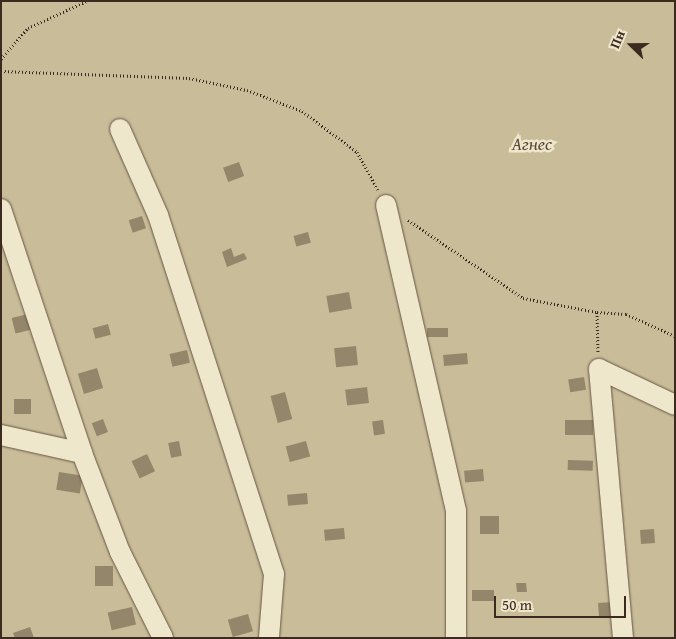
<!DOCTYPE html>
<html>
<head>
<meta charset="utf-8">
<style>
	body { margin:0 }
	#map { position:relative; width:676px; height:639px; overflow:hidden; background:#e6dab0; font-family:"Gentium Book Plus",serif }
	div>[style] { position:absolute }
	.green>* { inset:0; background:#c9bc98; transform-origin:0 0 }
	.building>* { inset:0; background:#94866b; transform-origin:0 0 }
	.path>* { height:3px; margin-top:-1.5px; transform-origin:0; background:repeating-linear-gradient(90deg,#3c2a21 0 1px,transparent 0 3.5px) }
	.roads { filter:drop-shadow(0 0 1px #665645) drop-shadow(0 0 1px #665645) }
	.minor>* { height:20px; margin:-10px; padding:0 10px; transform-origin:10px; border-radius:10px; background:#efe7cc }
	span { translate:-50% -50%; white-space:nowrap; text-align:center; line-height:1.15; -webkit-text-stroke:5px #efe7cc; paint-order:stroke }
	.park-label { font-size:18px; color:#584739; font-style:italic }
	.frame { position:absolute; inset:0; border:2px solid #3c2a21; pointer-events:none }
	.north { position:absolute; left:606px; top:20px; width:50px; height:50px; -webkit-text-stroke:4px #efe7cc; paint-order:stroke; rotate:292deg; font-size:14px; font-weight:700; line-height:20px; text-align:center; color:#3c2a21 }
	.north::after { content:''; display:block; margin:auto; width:18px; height:22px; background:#3c2a21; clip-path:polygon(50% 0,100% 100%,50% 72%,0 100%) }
	.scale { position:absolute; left:494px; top:596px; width:132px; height:22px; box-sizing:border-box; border:2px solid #3c2a21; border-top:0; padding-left:6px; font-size:15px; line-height:18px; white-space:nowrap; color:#3c2a21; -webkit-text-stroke:4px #efe7cc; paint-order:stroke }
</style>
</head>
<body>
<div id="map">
	<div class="green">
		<i style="left:1px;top:1px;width:674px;height:637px"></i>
	</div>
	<div class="building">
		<i style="left:239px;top:162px;width:15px;height:17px;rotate:70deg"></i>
		<i style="left:142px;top:216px;width:13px;height:14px;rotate:72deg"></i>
		<i style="left:308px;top:232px;width:11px;height:15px;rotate:75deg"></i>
		<i style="clip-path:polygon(231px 248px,234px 257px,244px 253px,247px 259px,227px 267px,222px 252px)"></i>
		<i style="left:349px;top:292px;width:17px;height:23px;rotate:80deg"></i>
		<i style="left:32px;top:313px;width:16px;height:21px;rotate:76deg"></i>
		<i style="left:108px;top:324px;width:11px;height:16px;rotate:75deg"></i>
		<i style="left:427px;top:328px;width:21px;height:9px"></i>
		<i style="left:356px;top:346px;width:19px;height:22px;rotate:84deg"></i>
		<i style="left:187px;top:350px;width:13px;height:18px;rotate:77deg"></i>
		<i style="left:467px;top:353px;width:11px;height:24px;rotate:85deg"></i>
		<i style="left:97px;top:368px;width:21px;height:20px;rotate:73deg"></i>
		<i style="left:584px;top:377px;width:13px;height:16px;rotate:81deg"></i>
		<i style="left:367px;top:387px;width:16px;height:22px;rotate:83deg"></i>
		<i style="left:285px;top:392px;width:28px;height:15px;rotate:75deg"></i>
		<i style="left:14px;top:399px;width:17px;height:15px"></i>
		<i style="left:103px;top:419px;width:14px;height:12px;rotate:69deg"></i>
		<i style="left:383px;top:420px;width:14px;height:11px;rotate:82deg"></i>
		<i style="left:593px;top:420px;width:15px;height:28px;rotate:90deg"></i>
		<i style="left:179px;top:441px;width:15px;height:11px;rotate:79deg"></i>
		<i style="left:306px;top:441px;width:16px;height:21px;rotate:75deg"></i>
		<i style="left:147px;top:454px;width:19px;height:17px;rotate:65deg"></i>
		<i style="left:568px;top:460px;width:25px;height:10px;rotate:2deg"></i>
		<i style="left:483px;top:469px;width:12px;height:19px;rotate:85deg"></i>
		<i style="left:59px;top:472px;width:24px;height:18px;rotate:9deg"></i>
		<i style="left:307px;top:493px;width:11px;height:20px;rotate:85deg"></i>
		<i style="left:480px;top:516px;width:19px;height:18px"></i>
		<i style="left:344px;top:528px;width:11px;height:20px;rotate:85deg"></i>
		<i style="left:654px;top:529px;width:14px;height:14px;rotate:86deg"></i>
		<i style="left:95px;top:566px;width:18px;height:20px"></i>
		<i style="clip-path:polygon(516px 583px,526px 583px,527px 592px,517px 592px)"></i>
		<i style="left:494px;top:590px;width:11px;height:22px;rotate:90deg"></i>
		<i style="left:614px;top:602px;width:15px;height:16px;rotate:86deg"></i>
		<i style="left:132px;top:607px;width:18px;height:25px;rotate:77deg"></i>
		<i style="left:248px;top:614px;width:18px;height:21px;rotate:74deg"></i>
		<i style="clip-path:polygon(30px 627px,34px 638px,15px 638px,13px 633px)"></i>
	</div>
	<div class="path">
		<i style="left:1px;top:59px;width:41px;rotate:-48.9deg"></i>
		<i style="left:28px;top:28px;width:65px;rotate:-24.6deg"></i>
		<i style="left:1px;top:71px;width:188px;rotate:2.1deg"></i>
		<i style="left:189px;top:78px;width:59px;rotate:11.7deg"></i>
		<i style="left:247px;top:90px;width:59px;rotate:20.9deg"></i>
		<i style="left:302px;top:111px;width:69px;rotate:36.7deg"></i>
		<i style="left:357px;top:152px;width:43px;rotate:61.1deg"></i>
		<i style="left:408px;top:220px;width:139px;rotate:34.1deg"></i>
		<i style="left:523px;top:298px;width:75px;rotate:10.7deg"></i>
		<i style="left:597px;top:312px;width:29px;rotate:4deg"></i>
		<i style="left:626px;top:314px;width:54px;rotate:24.2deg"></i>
		<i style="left:597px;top:312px;width:40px;rotate:88.6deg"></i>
	</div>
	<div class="roads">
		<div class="minor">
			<i style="left:120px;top:129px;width:94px;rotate:66.2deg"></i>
			<i style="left:158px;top:215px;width:377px;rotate:72.1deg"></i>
			<i style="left:274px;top:574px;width:64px;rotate:94.5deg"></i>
			<i style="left:386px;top:205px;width:314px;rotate:77.1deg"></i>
			<i style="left:456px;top:511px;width:127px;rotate:90deg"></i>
			<i style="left:1px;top:209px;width:257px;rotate:71.6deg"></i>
			<i style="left:82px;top:453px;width:106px;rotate:69deg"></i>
			<i style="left:120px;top:552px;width:96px;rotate:63.4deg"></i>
			<i style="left:599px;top:369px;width:270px;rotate:84.9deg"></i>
			<i style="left:599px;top:369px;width:84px;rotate:25.3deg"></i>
			<i style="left:1px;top:435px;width:83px;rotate:12.5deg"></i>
		</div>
	</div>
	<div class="park-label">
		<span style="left:532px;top:144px">Агнес</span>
	</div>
	<div class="frame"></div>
	<div class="north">Пн</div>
	<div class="scale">50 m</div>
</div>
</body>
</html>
